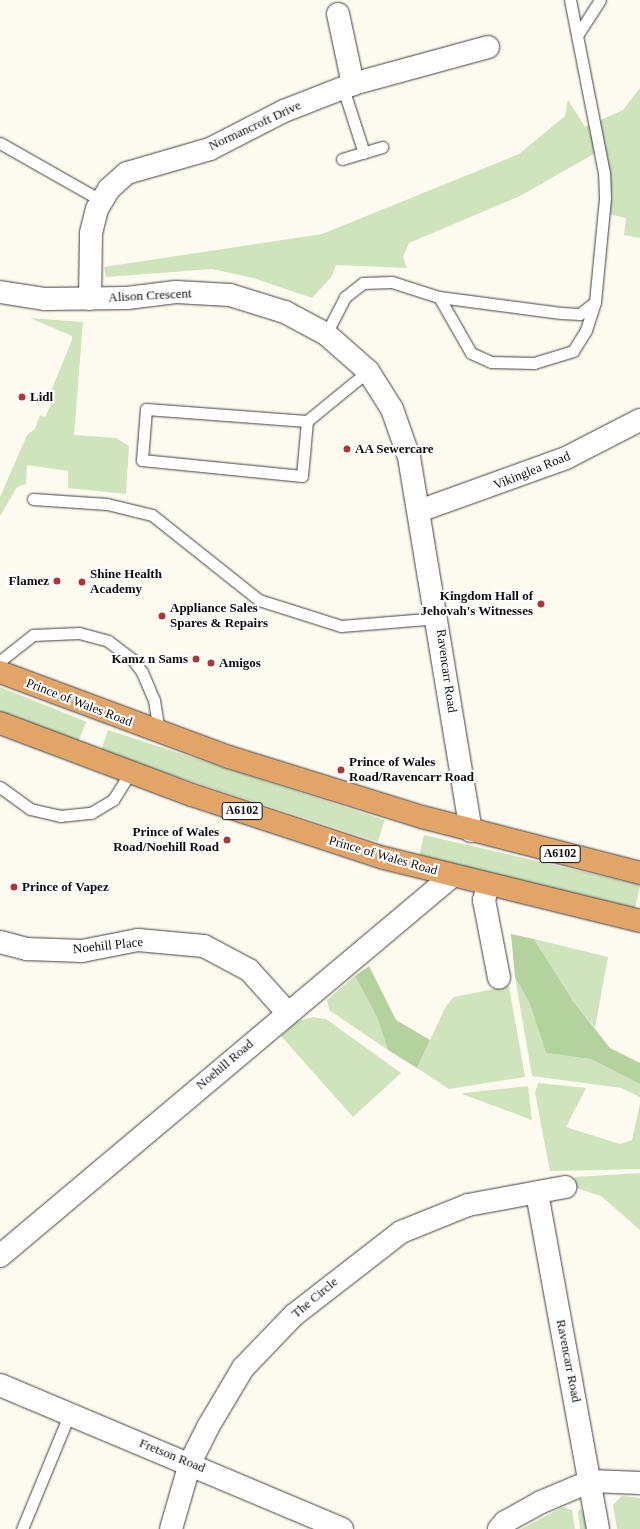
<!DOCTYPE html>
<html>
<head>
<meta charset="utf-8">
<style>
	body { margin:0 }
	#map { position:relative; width:640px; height:1529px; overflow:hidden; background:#fdfbef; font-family:"Times New Roman",serif }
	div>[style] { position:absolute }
	.green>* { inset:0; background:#cfe3bc; transform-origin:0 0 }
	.forest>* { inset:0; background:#b3d29d }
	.roads { filter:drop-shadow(0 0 1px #404040) drop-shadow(0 0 1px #404040) }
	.lane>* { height:11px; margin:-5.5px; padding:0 5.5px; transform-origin:5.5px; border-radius:5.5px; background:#fff }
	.street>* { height:22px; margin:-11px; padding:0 11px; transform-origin:11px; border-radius:11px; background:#fff }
	.highway>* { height:22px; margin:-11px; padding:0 11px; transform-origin:11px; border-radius:11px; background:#e3a467 }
	.dots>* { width:11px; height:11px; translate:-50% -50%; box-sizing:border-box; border:2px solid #fff; border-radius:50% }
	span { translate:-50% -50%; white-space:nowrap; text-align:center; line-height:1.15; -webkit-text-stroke:4px #fff; paint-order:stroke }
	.shield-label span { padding:1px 3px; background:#fff; border:1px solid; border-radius:3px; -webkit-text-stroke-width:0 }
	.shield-label { font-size:12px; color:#0d0d0d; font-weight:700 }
	.street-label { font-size:13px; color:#0d0d0d }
	.poi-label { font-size:13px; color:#0d0d0d; font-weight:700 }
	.left { translate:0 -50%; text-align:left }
	.right { translate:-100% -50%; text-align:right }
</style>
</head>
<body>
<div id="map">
	<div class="green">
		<i style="clip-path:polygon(640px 88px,640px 238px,624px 235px,626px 218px,599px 212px,601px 150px,520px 196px,409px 243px,403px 257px,407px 268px,336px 265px,332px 276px,312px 298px,253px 278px,212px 269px,106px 277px,104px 267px,322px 234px,519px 154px,565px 116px,568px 100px,585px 127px,623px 110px)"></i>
		<i style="clip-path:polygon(30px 318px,83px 322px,74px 435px,116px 438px,129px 446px,126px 494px,68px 488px,68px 471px,27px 465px,26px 484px,17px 487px,0 516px,0 497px,27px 435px,35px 429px,40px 415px,45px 417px,54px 399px,49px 396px,72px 340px,72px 336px)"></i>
		<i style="left:0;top:687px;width:93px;height:25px;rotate:22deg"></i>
		<i style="left:108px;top:730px;width:291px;height:23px;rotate:18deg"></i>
		<i style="left:424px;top:835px;width:222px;height:24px;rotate:13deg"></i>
		<i style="clip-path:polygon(534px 939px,608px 957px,595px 1028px,573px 1001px)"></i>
		<i style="clip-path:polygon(355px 976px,377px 1017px,388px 1050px,329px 1010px,327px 1000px)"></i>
		<i style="clip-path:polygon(515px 977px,529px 1002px,546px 1053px,591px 1059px,640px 1084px,640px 1097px,621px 1088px,532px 1076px)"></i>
		<i style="clip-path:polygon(509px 986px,525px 1077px,449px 1089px,417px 1068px,446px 1006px,454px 997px)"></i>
		<i style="clip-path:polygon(313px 1017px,326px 1019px,401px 1073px,353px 1117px,281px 1036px,298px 1021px)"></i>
		<i style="clip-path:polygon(538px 1083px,586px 1088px,566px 1127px,620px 1144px,632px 1140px,640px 1104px,640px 1169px,550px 1171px,535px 1093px)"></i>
		<i style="clip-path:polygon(528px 1086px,532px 1120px,462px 1094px,463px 1093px)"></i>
		<i style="clip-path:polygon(640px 1173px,640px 1230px,601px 1196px,576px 1188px,575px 1177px)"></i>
		<i style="clip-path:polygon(622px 1496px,640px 1498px,640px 1529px,617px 1529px,613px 1505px)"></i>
		<i style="clip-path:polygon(563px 1507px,572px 1510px,575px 1529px,521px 1529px)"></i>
		<i style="clip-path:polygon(581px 1508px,584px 1514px,586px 1529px,580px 1529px,578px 1512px)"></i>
	</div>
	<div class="forest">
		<i style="clip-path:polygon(511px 934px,534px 939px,573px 1001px,610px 1048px,640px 1063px,640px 1084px,591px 1059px,546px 1053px,529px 1002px,515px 977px)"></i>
		<i style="clip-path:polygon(369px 966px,396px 1020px,430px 1040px,417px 1068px,388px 1050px,377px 1017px,355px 976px)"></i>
	</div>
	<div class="roads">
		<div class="lane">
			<i style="left:578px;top:34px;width:40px;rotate:-57.1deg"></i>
			<i style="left:343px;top:88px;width:68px;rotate:72.1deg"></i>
			<i style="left:0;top:143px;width:117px;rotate:29.6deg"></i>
			<i style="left:342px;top:159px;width:42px;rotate:-16.7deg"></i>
			<i style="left:439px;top:297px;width:64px;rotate:60.3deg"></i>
			<i style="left:471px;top:353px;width:22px;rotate:24deg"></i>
			<i style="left:491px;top:362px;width:43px;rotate:1.3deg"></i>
			<i style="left:534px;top:363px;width:41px;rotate:-17.1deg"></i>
			<i style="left:573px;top:351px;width:25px;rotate:-58deg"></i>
			<i style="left:586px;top:330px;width:29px;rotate:-72deg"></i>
			<i style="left:595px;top:302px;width:104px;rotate:-84.5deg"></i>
			<i style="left:605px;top:198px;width:25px;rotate:-92deg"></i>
			<i style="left:604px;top:173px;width:176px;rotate:-101.1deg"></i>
			<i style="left:326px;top:334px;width:42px;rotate:-62.8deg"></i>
			<i style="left:345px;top:297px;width:23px;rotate:-38deg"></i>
			<i style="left:363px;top:283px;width:29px;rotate:-2deg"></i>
			<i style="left:392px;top:282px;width:49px;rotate:17.7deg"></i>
			<i style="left:439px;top:297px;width:123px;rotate:7.5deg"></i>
			<i style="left:561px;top:313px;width:19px;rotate:3deg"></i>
			<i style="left:580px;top:314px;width:19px;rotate:-39deg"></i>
			<i style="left:307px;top:421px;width:55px;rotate:95.2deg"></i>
			<i style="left:302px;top:476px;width:161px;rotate:-174.3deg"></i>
			<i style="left:142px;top:460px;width:51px;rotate:-85.5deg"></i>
			<i style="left:146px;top:409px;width:161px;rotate:4.3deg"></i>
			<i style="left:307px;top:421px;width:79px;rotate:-39.3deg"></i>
			<i style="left:33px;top:499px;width:74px;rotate:3.9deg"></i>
			<i style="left:107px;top:504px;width:46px;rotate:13.7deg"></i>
			<i style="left:152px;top:515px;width:137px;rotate:38.5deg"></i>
			<i style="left:259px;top:600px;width:86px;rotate:17.6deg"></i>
			<i style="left:341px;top:626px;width:98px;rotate:-4.7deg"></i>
			<i style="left:0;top:661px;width:42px;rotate:-38.2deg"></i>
			<i style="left:33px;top:635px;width:46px;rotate:-2.5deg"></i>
			<i style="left:79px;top:633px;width:30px;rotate:15deg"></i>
			<i style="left:108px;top:641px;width:31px;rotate:37deg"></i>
			<i style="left:133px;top:660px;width:15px;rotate:53deg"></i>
			<i style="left:142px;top:672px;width:30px;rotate:67deg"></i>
			<i style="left:154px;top:700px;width:33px;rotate:81deg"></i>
			<i style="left:0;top:787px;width:37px;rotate:36deg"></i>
			<i style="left:30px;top:809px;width:31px;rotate:13deg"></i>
			<i style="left:60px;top:816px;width:31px;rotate:-6deg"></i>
			<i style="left:91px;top:813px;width:26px;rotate:-31deg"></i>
			<i style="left:113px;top:800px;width:32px;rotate:-58deg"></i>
			<i style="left:22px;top:1529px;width:123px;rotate:-67.6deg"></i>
		</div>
		<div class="street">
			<i style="left:338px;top:14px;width:72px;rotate:77.9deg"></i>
			<i style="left:0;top:292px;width:46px;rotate:8.8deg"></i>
			<i style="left:45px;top:299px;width:82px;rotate:-0.7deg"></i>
			<i style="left:127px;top:298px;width:49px;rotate:-7deg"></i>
			<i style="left:176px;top:292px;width:54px;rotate:3.2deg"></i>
			<i style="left:230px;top:295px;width:58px;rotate:17.2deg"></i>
			<i style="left:285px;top:312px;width:47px;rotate:28.2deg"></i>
			<i style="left:326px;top:334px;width:56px;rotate:41.4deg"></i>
			<i style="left:368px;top:371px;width:45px;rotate:57.7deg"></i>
			<i style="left:392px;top:409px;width:51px;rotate:70.5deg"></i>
			<i style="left:409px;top:457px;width:379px;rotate:80.6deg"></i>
			<i style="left:90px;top:299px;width:66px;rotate:-89.1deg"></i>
			<i style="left:91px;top:233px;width:25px;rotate:-76deg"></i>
			<i style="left:97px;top:209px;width:23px;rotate:-59deg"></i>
			<i style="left:109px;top:189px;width:24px;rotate:-42deg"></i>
			<i style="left:127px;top:173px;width:86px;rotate:-16.1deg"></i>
			<i style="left:210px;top:149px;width:83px;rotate:-27.2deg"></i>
			<i style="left:284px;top:111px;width:74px;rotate:-21.4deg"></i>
			<i style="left:353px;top:84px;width:140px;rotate:-15.3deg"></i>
			<i style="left:419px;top:511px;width:156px;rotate:-19.8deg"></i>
			<i style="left:566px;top:458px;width:83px;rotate:-27.2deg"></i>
			<i style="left:488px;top:886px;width:15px;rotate:106deg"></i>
			<i style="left:484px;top:900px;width:79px;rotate:79.1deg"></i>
			<i style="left:0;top:942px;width:28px;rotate:15deg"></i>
			<i style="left:27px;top:949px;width:55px;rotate:2.1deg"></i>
			<i style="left:82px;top:951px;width:57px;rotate:-11.1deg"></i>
			<i style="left:138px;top:940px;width:66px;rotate:5.2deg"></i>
			<i style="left:204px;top:946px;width:51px;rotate:28.1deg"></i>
			<i style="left:249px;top:970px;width:57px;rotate:47.9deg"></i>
			<i style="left:537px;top:1193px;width:341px;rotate:79.7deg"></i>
			<i style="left:0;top:1256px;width:591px;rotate:-40.05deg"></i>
			<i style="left:0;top:1385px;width:371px;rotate:22.8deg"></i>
			<i style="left:171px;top:1529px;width:69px;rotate:-73.9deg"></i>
			<i style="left:190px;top:1463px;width:40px;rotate:-63.4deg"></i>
			<i style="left:208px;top:1427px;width:69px;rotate:-59.3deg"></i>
			<i style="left:243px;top:1368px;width:74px;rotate:-46.1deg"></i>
			<i style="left:294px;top:1315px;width:135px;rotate:-37.8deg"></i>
			<i style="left:401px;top:1232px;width:72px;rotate:-21.9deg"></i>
			<i style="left:468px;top:1205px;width:99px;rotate:-10.5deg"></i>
			<i style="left:499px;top:1529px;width:9px;rotate:-49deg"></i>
			<i style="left:505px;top:1522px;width:39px;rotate:-29deg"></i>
			<i style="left:539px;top:1503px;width:56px;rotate:-22.9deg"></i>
			<i style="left:591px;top:1481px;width:49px;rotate:2.3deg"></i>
		</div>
		<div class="highway">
			<i style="left:0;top:672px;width:244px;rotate:20.4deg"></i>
			<i style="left:229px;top:757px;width:202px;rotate:17.3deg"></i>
			<i style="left:422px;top:817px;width:225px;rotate:14.4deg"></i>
			<i style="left:0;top:723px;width:205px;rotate:20.6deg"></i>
			<i style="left:192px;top:795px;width:202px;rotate:18.2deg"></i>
			<i style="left:384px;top:858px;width:264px;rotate:13.8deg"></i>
		</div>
	</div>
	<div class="dots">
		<i style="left:22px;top:397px;background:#ac3637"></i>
		<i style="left:347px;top:449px;background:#ac3637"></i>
		<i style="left:57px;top:581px;background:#ac3637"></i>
		<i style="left:82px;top:582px;background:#ac3637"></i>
		<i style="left:541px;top:604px;background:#ac3637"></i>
		<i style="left:162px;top:616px;background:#ac3637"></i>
		<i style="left:196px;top:659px;background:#ac3637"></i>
		<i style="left:211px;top:663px;background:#ac3637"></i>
		<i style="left:341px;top:770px;background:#ac3637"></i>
		<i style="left:227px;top:840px;background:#ac3637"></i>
		<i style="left:14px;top:887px;background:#ac3637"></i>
	</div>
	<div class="shield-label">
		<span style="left:242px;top:811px">A6102</span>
		<span style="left:560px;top:854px">A6102</span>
	</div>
	<div class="street-label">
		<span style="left:255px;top:126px;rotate:-25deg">Normancroft Drive</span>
		<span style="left:150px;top:296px;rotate:-3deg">Alison Crescent</span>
		<span style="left:532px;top:471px;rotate:-22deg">Vikinglea Road</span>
		<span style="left:446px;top:671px;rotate:82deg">Ravencarr Road</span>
		<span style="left:79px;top:703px;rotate:21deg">Prince of Wales Road</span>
		<span style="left:383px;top:856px;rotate:16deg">Prince of Wales Road</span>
		<span style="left:108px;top:946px;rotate:-6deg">Noehill Place</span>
		<span style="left:225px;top:1065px;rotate:-40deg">Noehill Road</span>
		<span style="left:315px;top:1298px;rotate:-40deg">The Circle</span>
		<span style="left:568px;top:1361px;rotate:79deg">Ravencarr Road</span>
		<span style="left:172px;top:1456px;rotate:22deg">Fretson Road</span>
	</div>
	<div class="poi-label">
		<span class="left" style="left:30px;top:397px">Lidl</span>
		<span class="left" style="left:355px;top:449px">AA Sewercare</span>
		<span class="left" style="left:90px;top:582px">Shine Health<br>Academy</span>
		<span class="right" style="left:49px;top:581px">Flamez</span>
		<span class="right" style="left:533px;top:604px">Kingdom Hall of<br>Jehovah's Witnesses</span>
		<span class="left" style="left:170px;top:616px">Appliance Sales<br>Spares &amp; Repairs</span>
		<span class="right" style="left:188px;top:659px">Kamz n Sams</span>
		<span class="left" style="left:219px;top:663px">Amigos</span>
		<span class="left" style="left:349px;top:770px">Prince of Wales<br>Road/Ravencarr Road</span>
		<span class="right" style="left:219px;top:840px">Prince of Wales<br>Road/Noehill Road</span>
		<span class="left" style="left:22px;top:887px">Prince of Vapez</span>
	</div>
</div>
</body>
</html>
